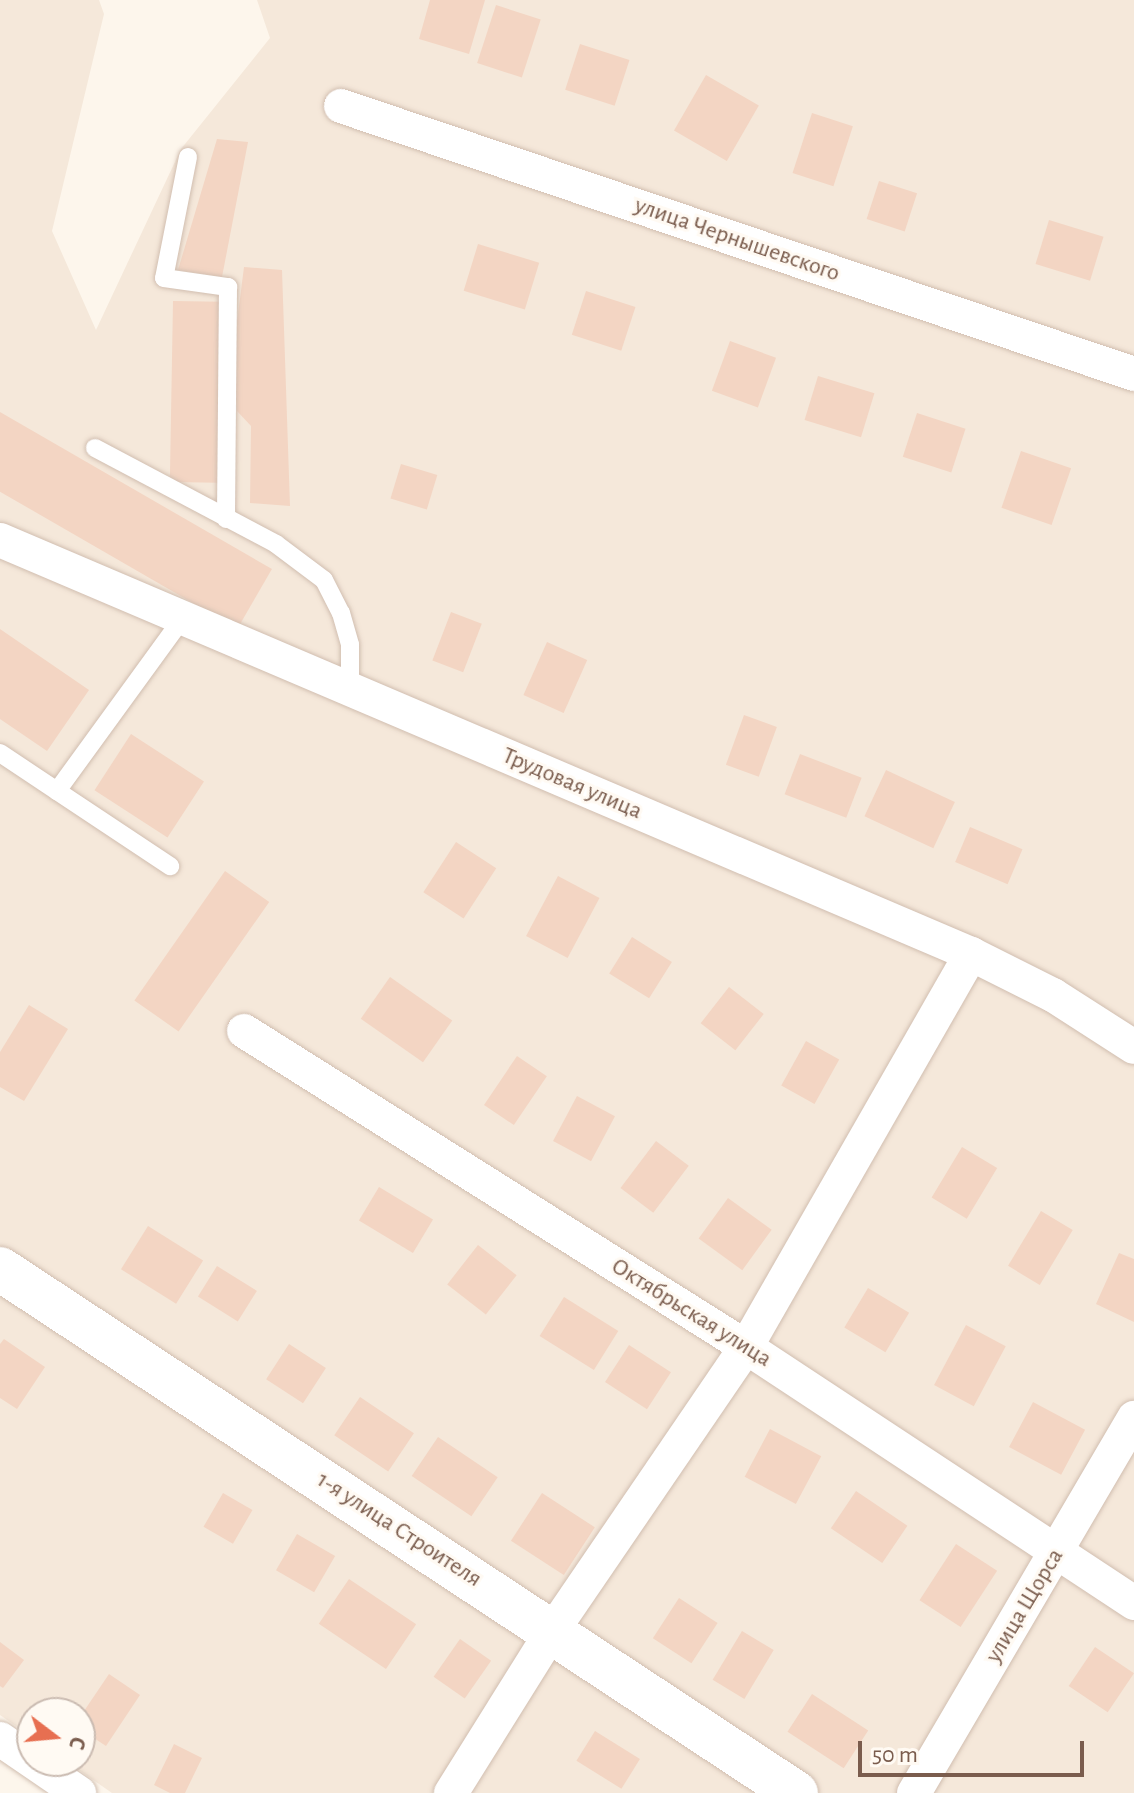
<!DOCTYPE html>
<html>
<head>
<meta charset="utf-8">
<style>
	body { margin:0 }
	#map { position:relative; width:1134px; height:1793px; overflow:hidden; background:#fdf6ec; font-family:"Alegreya Sans",sans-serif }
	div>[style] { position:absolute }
	.residential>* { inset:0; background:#f5e8da }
	.building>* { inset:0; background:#f3d5c3; transform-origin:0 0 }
	.roads { filter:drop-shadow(0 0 2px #d1beb0) drop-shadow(0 0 2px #d1beb0) }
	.lane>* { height:18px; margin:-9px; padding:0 9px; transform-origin:9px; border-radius:9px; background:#fff }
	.street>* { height:34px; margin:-17px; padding:0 17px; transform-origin:17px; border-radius:17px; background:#fff }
	.secondary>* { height:44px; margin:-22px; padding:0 22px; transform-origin:22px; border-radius:22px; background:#fff }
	span { translate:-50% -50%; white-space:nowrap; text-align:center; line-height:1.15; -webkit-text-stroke:6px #fffaf3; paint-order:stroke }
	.street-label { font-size:24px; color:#7a5c4d }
	.north { position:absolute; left:16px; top:1697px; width:80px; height:80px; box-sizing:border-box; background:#fffaf3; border:2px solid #cabbb1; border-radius:50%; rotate:106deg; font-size:22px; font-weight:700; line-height:32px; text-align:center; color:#7a5c4d }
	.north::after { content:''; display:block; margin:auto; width:28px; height:36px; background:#e76f51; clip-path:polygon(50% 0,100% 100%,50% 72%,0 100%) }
	.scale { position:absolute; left:858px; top:1741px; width:226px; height:36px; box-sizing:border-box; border:4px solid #7a5c4d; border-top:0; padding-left:10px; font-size:24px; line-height:28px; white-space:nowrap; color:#7a5c4d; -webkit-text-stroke:6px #fffaf3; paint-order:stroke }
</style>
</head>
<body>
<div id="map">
	<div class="residential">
		<i style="clip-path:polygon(0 0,99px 0,104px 14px,52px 231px,96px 330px,181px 149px,270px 38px,257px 0,1134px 0,1134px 1793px,112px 1793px,66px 1761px,80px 1761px,80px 1713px,32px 1713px,32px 1737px,0 1715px)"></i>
	</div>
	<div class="building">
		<i style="clip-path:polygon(430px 0,485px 0,469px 54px,419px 39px)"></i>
		<i style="left:496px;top:5px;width:47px;height:61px;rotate:18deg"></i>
		<i style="left:580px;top:44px;width:52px;height:48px;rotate:18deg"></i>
		<i style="left:706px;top:75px;width:61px;height:64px;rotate:30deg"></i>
		<i style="left:812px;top:113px;width:43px;height:63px;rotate:18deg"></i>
		<i style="clip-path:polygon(217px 139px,248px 142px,222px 277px,178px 270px)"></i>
		<i style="left:879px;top:181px;width:40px;height:40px;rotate:18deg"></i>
		<i style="left:1049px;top:220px;width:57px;height:46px;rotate:17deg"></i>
		<i style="left:478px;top:244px;width:64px;height:49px;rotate:17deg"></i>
		<i style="clip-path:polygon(244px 267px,282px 270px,290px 506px,250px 503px,251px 426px,237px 411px,234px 346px)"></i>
		<i style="left:586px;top:291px;width:52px;height:46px;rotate:18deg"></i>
		<i style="left:173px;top:301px;width:49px;height:181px;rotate:1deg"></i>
		<i style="left:730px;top:341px;width:49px;height:53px;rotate:20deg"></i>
		<i style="left:818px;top:376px;width:59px;height:46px;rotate:17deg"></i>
		<i style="left:0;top:412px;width:314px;height:69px;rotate:30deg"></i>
		<i style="left:917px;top:413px;width:51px;height:46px;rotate:18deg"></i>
		<i style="left:1021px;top:451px;width:53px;height:60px;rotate:19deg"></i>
		<i style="left:401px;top:464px;width:38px;height:36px;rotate:17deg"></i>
		<i style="left:451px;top:612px;width:33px;height:52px;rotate:21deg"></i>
		<i style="clip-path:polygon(0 629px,89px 690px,47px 751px,0 719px)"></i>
		<i style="left:547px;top:642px;width:44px;height:58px;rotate:24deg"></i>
		<i style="left:744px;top:715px;width:35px;height:53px;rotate:20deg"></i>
		<i style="left:131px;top:734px;width:87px;height:67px;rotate:33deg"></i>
		<i style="left:800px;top:754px;width:66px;height:43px;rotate:21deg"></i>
		<i style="left:886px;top:770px;width:76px;height:51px;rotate:25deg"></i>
		<i style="left:970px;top:827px;width:57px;height:38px;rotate:23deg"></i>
		<i style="left:456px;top:842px;width:48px;height:60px;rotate:33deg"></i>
		<i style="left:225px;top:871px;width:54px;height:158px;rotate:35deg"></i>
		<i style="left:558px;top:876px;width:47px;height:68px;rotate:28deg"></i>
		<i style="left:632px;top:937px;width:47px;height:43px;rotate:32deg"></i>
		<i style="left:390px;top:977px;width:76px;height:51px;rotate:35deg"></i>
		<i style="left:729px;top:987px;width:44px;height:46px;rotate:38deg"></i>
		<i style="clip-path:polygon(29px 1005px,68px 1029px,24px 1101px,0 1087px,0 1052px)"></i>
		<i style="left:806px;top:1041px;width:38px;height:51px;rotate:29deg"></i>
		<i style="left:517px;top:1056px;width:36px;height:59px;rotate:34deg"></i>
		<i style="left:577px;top:1096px;width:43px;height:51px;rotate:28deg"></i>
		<i style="left:656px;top:1141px;width:41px;height:59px;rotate:37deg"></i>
		<i style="left:962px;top:1147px;width:41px;height:59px;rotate:31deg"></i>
		<i style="left:379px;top:1187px;width:63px;height:39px;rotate:31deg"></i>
		<i style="left:728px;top:1198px;width:54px;height:50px;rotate:36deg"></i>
		<i style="left:1041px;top:1211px;width:37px;height:64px;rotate:31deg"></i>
		<i style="left:148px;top:1226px;width:65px;height:51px;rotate:32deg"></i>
		<i style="left:478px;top:1245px;width:49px;height:50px;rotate:38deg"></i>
		<i style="clip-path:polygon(1119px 1253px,1134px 1259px,1134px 1322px,1096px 1304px)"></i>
		<i style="left:217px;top:1266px;width:47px;height:36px;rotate:32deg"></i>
		<i style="left:868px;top:1288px;width:48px;height:46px;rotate:31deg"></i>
		<i style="left:564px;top:1297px;width:64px;height:46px;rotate:32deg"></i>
		<i style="left:966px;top:1325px;width:45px;height:68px;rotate:28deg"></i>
		<i style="clip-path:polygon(4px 1339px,45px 1367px,17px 1409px,0 1398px,0 1344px)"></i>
		<i style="left:289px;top:1344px;width:44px;height:42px;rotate:33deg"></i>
		<i style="left:629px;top:1345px;width:50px;height:44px;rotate:33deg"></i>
		<i style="left:360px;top:1397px;width:65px;height:46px;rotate:34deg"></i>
		<i style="left:1033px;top:1402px;width:59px;height:51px;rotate:28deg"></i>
		<i style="left:770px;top:1429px;width:58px;height:54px;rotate:28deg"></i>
		<i style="left:438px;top:1437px;width:72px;height:47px;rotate:34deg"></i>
		<i style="left:856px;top:1491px;width:62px;height:45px;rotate:34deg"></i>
		<i style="left:223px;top:1493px;width:34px;height:39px;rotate:30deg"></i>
		<i style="left:542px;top:1493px;width:63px;height:57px;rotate:33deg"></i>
		<i style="left:297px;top:1534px;width:44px;height:42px;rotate:30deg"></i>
		<i style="left:956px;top:1544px;width:49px;height:67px;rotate:33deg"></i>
		<i style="left:349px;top:1579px;width:81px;height:54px;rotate:34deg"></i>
		<i style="left:679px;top:1598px;width:46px;height:48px;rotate:33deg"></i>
		<i style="left:742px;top:1631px;width:37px;height:57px;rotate:31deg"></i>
		<i style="left:460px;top:1639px;width:38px;height:46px;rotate:35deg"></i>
		<i style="clip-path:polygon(0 1642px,24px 1660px,3px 1688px,0 1686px)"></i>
		<i style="left:1095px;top:1647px;width:47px;height:47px;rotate:34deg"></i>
		<i style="clip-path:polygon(109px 1674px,140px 1695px,106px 1746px,80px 1729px,80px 1717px)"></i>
		<i style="left:812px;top:1694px;width:67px;height:45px;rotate:33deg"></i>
		<i style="left:595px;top:1731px;width:53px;height:35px;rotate:32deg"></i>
		<i style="clip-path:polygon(174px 1744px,202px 1758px,185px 1793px,170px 1793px,154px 1785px)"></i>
	</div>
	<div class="roads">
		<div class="lane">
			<i style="left:188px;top:157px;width:123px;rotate:101.2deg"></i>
			<i style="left:164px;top:278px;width:65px;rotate:8deg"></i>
			<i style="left:228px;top:287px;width:232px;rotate:90.5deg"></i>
			<i style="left:95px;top:448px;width:205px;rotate:27.9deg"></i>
			<i style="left:276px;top:544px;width:60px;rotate:36.9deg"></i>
			<i style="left:324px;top:580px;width:37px;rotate:63deg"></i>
			<i style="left:341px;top:613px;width:33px;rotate:74deg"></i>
			<i style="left:350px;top:645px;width:46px;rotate:90deg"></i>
			<i style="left:0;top:753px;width:69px;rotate:33.7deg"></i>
			<i style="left:57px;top:791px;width:213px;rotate:-54deg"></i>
			<i style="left:57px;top:791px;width:136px;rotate:33.6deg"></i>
		</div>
		<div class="street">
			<i style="left:341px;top:106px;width:837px;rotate:18.67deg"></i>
			<i style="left:0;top:540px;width:1056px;rotate:23.09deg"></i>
			<i style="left:971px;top:954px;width:92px;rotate:26.6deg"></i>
			<i style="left:1053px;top:995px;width:96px;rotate:32.7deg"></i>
			<i style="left:244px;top:1031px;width:593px;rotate:32.19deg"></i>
			<i style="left:746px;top:1347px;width:465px;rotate:33.4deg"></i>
			<i style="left:0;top:1739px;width:96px;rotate:34.4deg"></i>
			<i style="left:451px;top:1793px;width:192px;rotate:-58deg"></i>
			<i style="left:553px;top:1630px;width:343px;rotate:-55.7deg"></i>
			<i style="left:746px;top:1347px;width:453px;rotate:-60.2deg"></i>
			<i style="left:914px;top:1793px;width:435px;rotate:-59.6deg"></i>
		</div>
		<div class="secondary">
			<i style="left:0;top:1269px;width:953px;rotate:33.36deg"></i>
		</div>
	</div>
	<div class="street-label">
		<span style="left:737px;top:240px;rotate:19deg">улица Чернышевского</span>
		<span style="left:572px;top:784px;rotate:23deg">Трудовая улица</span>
		<span style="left:691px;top:1313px;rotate:32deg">Октябрьская улица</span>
		<span style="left:399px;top:1530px;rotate:33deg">1-я улица Строителя</span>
		<span style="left:1025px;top:1606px;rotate:-59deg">улица Щорса</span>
	</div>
	<div class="north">С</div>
	<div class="scale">50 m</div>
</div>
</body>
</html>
